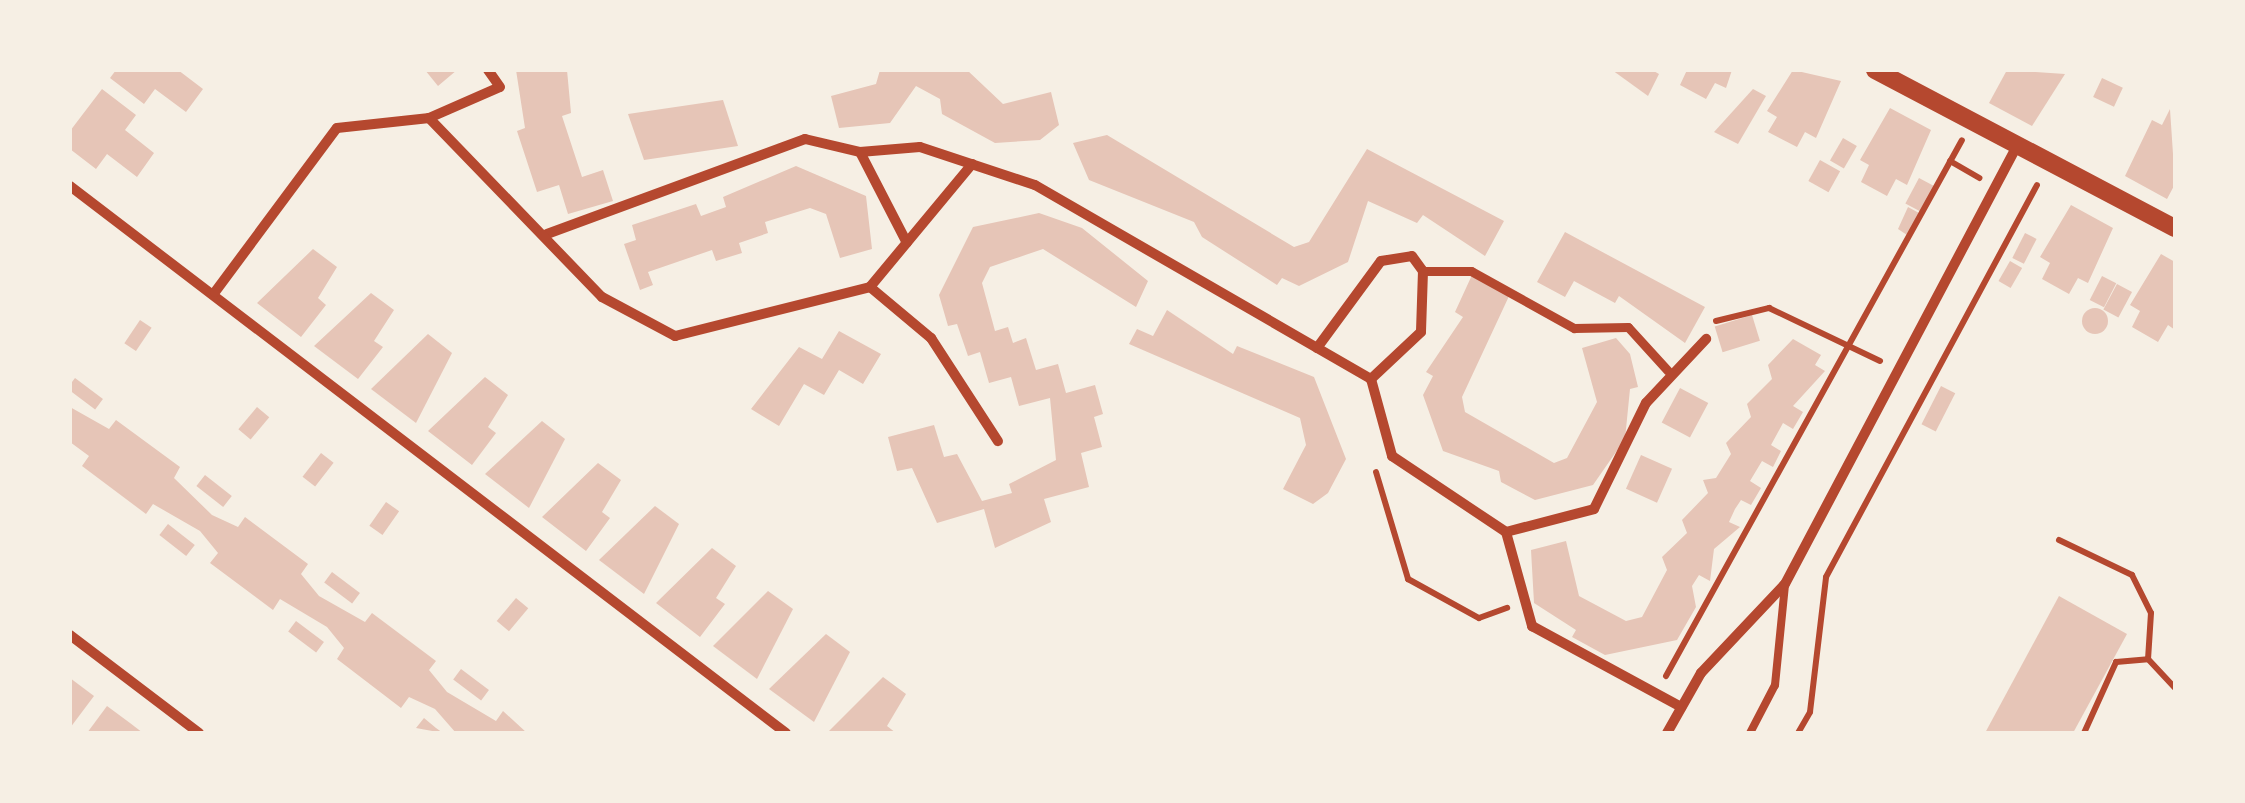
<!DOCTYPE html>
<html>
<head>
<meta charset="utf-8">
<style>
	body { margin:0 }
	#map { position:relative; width:2245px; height:803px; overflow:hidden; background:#f6efe4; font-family:Cabin,sans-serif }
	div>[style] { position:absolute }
	.building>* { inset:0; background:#e6c5b7; transform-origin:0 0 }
	.round { border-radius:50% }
	.path>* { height:6px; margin:-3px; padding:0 3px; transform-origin:3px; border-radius:3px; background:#b5482f }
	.service>* { height:8px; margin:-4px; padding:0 4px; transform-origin:4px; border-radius:4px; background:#b5482f }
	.pedestrian>* { height:9px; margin:-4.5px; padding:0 4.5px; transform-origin:4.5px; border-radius:4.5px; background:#b5482f }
	.minor>* { height:10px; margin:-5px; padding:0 5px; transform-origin:5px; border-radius:5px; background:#b5482f }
	.tertiary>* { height:18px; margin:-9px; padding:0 9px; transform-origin:9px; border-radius:9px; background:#b5482f }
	span { translate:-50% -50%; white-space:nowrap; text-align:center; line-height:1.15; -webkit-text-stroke:8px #f6efe4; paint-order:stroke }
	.frame { position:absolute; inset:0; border:72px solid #f6efe4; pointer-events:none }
</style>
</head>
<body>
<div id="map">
	<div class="building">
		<i style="clip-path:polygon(116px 70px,178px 70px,203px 89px,186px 112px,155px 89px,144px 104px,110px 78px)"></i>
		<i style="clip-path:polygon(425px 70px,457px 70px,438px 86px)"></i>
		<i style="clip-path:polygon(516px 70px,567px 70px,571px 113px,562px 116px,582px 177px,603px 170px,613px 201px,568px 214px,559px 185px,537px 192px,517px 131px,525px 128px)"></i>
		<i style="clip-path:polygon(880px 70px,967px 70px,1003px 104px,1051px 92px,1059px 125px,1040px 140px,995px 143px,942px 114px,940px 99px,916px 86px,890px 123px,839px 128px,831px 96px,876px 84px)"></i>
		<i style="clip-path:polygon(1612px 70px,1652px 70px,1659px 74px,1648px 96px)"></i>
		<i style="clip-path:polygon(1687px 70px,1732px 70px,1726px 88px,1715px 83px,1706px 99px,1680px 85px)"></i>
		<i style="clip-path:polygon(1793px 70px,1841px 81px,1816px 138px,1805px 132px,1797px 147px,1768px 132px,1777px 117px,1767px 111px)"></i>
		<i style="clip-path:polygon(2007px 70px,2065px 74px,2032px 126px,1989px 103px)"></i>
		<i style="left:2102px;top:78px;width:23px;height:21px;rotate:25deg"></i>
		<i style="clip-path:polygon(102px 89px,136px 115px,125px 130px,154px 153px,137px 177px,107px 154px,96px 169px,70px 149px,70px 131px)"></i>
		<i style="clip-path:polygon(1753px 89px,1766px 96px,1738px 144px,1714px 132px)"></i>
		<i style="clip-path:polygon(723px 100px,738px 146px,644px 160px,628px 114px)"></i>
		<i style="clip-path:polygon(1890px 108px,1931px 130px,1907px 185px,1896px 179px,1887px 196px,1861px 182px,1869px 165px,1860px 160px)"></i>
		<i style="clip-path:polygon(2170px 109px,2175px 184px,2167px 199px,2125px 176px,2152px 120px,2162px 125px)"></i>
		<i style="clip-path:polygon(1107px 135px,1294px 247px,1309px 242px,1367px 149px,1504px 221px,1485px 256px,1423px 215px,1417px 223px,1368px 201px,1348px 262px,1299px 286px,1282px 278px,1277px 285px,1202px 237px,1194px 222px,1089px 180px,1073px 143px)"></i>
		<i style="left:1843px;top:138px;width:16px;height:26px;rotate:30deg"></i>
		<i style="left:1820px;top:160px;width:23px;height:24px;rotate:29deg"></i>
		<i style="clip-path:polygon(796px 166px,866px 196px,872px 249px,840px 258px,826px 214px,810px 208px,765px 222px,768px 233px,739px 243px,742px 253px,716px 261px,712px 250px,648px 272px,653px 285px,640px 290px,624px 244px,636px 240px,632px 225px,696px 204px,701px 216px,726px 207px,723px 197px)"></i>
		<i style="left:1919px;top:178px;width:17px;height:29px;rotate:28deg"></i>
		<i style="clip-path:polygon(2071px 205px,2113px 228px,2088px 283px,2078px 278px,2069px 294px,2042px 279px,2050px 263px,2040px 257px)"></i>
		<i style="clip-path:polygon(1908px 207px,1919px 213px,1907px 235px,1898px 229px)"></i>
		<i style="clip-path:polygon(1039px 213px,1082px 228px,1148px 281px,1136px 307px,1043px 249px,990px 267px,982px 283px,995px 331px,1008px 327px,1013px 343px,1026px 338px,1036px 370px,1058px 364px,1066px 393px,1095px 385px,1103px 414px,1094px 417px,1102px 447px,1081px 453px,1089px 487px,1044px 499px,1051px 522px,995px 548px,984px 509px,937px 523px,912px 468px,897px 471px,888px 437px,934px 425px,944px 457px,957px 454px,982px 501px,1012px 493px,1009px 484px,1056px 460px,1050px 398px,1019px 406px,1011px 377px,989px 383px,980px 352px,968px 356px,957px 324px,948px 326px,939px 295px,973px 227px)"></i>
		<i style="clip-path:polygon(1565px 232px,1705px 307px,1685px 343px,1619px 296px,1615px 303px,1574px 281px,1565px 297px,1537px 282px)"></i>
		<i style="left:2025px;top:233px;width:13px;height:28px;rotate:27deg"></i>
		<i style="clip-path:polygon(313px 249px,337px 267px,318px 298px,326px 305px,301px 337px,257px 303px)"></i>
		<i style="clip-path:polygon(2161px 254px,2175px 262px,2175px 330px,2168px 325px,2158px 342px,2132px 327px,2140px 311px,2130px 305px)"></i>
		<i style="left:2010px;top:261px;width:14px;height:23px;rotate:30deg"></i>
		<i style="clip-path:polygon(1472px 275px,1510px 294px,1462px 397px,1465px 412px,1554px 463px,1567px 458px,1597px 402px,1582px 348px,1616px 338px,1630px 354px,1638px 387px,1630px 389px,1625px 439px,1593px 485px,1535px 500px,1501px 482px,1499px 471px,1443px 451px,1423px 395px,1433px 376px,1426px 372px,1463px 317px,1455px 312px)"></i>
		<i style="left:2102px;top:276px;width:16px;height:27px;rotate:27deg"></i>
		<i style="left:2117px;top:284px;width:17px;height:29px;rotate:28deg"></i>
		<i style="clip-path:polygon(371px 293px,394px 310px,374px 341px,383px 347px,358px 379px,314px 346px)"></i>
		<i class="round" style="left:2082px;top:308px;width:26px;height:26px"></i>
		<i style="clip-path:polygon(1167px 310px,1233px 354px,1237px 346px,1314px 377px,1346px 459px,1328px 493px,1313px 504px,1283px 489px,1306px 445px,1300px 418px,1129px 344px,1137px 329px,1153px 336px)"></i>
		<i style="left:1752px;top:315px;width:27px;height:39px;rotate:73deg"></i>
		<i style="left:140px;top:320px;width:14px;height:28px;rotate:34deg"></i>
		<i style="clip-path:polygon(839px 331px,881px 354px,863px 384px,839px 370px,824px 395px,804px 384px,779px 426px,751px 409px,799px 347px,822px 359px)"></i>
		<i style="clip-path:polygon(428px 334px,452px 353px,416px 423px,371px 389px)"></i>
		<i style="clip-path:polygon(1793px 339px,1821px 355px,1815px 365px,1825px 371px,1793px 406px,1803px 412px,1793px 429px,1783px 423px,1771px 445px,1781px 451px,1773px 467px,1762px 461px,1750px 481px,1761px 488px,1751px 505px,1741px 500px,1735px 509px,1729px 522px,1740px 527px,1714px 549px,1710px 581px,1699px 575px,1692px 586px,1696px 607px,1677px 640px,1605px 655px,1572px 637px,1576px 630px,1534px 603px,1531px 550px,1566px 541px,1579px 596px,1626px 621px,1642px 617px,1667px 570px,1662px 557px,1687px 533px,1682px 520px,1708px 493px,1703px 480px,1716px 478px,1731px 454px,1726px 443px,1751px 417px,1747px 404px,1772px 379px,1768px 365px)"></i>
		<i style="clip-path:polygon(485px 377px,508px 395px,488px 427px,496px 433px,472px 465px,428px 431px)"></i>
		<i style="left:75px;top:378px;width:35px;height:13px;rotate:37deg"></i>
		<i style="left:1941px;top:386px;width:16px;height:43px;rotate:27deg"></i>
		<i style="left:1680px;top:388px;width:32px;height:39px;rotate:28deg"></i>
		<i style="clip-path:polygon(70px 407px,109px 429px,116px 420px,180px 467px,174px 478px,212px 515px,238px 527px,245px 517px,308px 564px,301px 574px,319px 596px,365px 622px,372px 613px,436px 661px,429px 670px,447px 692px,496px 721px,503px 711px,527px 733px,456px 733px,435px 709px,409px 697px,401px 708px,337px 659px,344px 648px,327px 627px,280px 599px,273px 610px,210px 563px,218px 553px,200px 531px,153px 504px,146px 514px,82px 466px,89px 456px,70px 442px)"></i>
		<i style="left:257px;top:407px;width:16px;height:29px;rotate:40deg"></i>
		<i style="clip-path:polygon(542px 421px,565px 439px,529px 508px,485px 474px)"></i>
		<i style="left:321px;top:453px;width:16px;height:30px;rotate:38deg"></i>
		<i style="left:1641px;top:455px;width:34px;height:37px;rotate:24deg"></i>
		<i style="clip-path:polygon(598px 463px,621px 480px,602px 512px,610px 518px,586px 551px,542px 517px)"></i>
		<i style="left:205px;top:475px;width:34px;height:14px;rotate:38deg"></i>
		<i style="left:386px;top:502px;width:16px;height:29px;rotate:35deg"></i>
		<i style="clip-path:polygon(655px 506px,679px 524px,644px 594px,599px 560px)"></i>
		<i style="left:168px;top:524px;width:34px;height:14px;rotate:38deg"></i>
		<i style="clip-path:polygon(712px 548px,736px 566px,716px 598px,725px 604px,700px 637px,656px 603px)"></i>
		<i style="left:332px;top:572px;width:35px;height:13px;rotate:37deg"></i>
		<i style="clip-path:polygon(768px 591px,793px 609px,757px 679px,713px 646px)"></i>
		<i style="clip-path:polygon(2059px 596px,2127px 634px,2073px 733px,1985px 733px)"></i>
		<i style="left:516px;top:598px;width:16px;height:30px;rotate:40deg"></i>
		<i style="left:296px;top:621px;width:35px;height:13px;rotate:37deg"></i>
		<i style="clip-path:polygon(826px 634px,850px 652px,814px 722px,769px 689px)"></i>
		<i style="left:461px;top:669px;width:35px;height:13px;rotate:37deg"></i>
		<i style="clip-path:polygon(883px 677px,906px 694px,887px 726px,896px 733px,827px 733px)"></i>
		<i style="clip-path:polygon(70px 678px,94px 696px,70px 728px)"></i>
		<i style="clip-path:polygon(107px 706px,130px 723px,143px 733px,87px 733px)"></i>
		<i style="clip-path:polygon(424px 718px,436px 728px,443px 733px,416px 728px)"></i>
	</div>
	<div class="path">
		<i style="left:1950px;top:161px;width:34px;rotate:30deg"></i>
		<i style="left:1716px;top:321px;width:55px;rotate:-13.8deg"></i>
		<i style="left:1769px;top:308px;width:123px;rotate:25.5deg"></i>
		<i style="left:1376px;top:472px;width:112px;rotate:73.3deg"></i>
		<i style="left:1408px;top:579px;width:81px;rotate:28.8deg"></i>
		<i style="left:1479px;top:618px;width:30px;rotate:-20deg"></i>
		<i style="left:2059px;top:540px;width:81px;rotate:25.6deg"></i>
		<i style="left:2132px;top:575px;width:42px;rotate:63.4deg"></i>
		<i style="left:2151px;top:613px;width:46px;rotate:93.7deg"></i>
		<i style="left:2148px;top:659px;width:40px;rotate:47deg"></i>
		<i style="left:1666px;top:676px;width:612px;rotate:-61.09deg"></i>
		<i style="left:1798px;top:733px;width:24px;rotate:-60deg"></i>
		<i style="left:1810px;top:712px;width:136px;rotate:-83.2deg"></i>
		<i style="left:1826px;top:577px;width:445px;rotate:-61.7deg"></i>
		<i style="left:2084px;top:733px;width:78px;rotate:-65.7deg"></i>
		<i style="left:2116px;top:662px;width:32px;rotate:-5deg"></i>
	</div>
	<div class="service">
		<i style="left:1750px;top:733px;width:54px;rotate:-62.5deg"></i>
		<i style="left:1775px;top:685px;width:101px;rotate:-84.3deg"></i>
	</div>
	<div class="pedestrian">
		<i style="left:1423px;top:271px;width:48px"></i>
		<i style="left:1471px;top:271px;width:118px;rotate:29deg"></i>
		<i style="left:1574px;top:328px;width:54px;rotate:-1.1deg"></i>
		<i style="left:1628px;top:327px;width:59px;rotate:47.7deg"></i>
	</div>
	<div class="minor">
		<i style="left:429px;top:118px;width:77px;rotate:-23.6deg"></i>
		<i style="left:500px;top:87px;width:21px;rotate:-125deg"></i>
		<i style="left:860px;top:152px;width:102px;rotate:62.7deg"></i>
		<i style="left:70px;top:186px;width:901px;rotate:37.38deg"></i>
		<i style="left:547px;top:234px;width:275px;rotate:-20.2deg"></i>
		<i style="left:805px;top:139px;width:57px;rotate:13.3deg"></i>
		<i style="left:860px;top:152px;width:60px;rotate:-4.8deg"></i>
		<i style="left:920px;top:147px;width:121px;rotate:18.3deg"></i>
		<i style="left:1035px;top:185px;width:388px;rotate:30deg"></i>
		<i style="left:1371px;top:379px;width:80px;rotate:74.7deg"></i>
		<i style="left:1392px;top:456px;width:137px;rotate:33.7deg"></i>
		<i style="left:1506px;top:532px;width:98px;rotate:74.5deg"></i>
		<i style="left:1532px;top:626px;width:170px;rotate:28.5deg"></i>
		<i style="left:870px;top:287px;width:80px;rotate:39.9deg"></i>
		<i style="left:931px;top:338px;width:123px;rotate:57deg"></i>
		<i style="left:215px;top:292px;width:204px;rotate:-53.4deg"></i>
		<i style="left:337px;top:128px;width:93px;rotate:-6.2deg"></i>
		<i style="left:429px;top:118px;width:249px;rotate:46deg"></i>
		<i style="left:602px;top:297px;width:83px;rotate:28.1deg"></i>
		<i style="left:675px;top:336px;width:201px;rotate:-14.1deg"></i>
		<i style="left:870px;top:287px;width:160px;rotate:-50.3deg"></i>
		<i style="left:1317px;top:348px;width:108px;rotate:-53.7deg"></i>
		<i style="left:1381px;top:261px;width:31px;rotate:-9deg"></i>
		<i style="left:1412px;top:256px;width:19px;rotate:54deg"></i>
		<i style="left:1423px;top:271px;width:61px;rotate:91.9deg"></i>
		<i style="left:1421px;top:332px;width:69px;rotate:136.8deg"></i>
		<i style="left:1506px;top:532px;width:91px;rotate:-14.6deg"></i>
		<i style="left:1594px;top:509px;width:118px;rotate:-63.9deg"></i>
		<i style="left:1646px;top:403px;width:88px;rotate:-46.8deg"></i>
		<i style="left:70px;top:635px;width:162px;rotate:37.2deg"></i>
		<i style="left:1667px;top:733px;width:69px;rotate:-60.5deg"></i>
		<i style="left:1701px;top:673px;width:122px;rotate:-46.7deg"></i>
		<i style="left:1785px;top:584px;width:497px;rotate:-62.1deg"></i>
	</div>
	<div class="tertiary">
		<i style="left:1875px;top:70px;width:339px;rotate:27.8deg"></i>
	</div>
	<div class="frame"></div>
</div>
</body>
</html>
